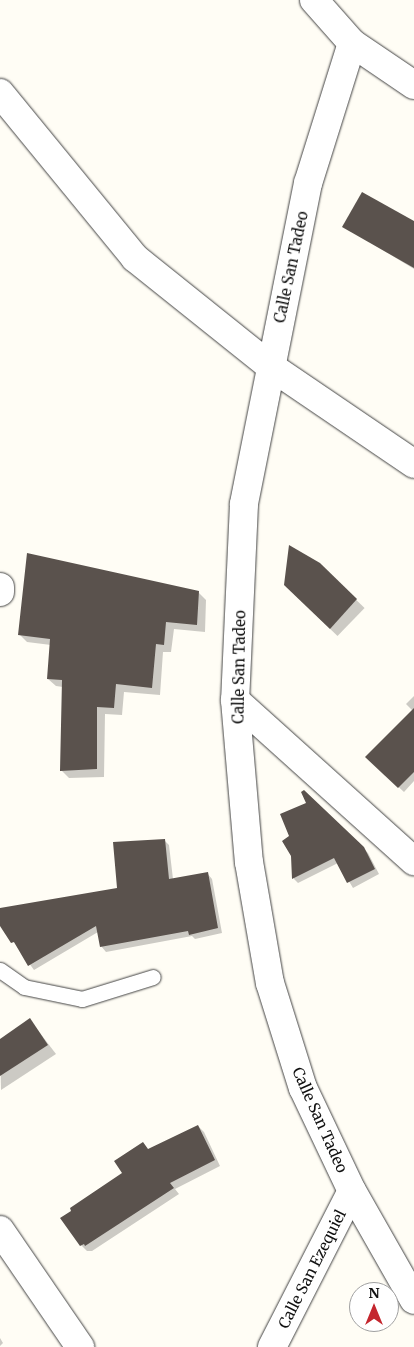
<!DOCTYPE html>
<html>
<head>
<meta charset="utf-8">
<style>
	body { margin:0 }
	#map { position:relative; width:414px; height:1347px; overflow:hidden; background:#fffdf5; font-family:Merriweather,serif }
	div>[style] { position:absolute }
	.shadow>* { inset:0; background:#0003; transform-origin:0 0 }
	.building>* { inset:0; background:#5a524d }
	.roads { filter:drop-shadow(0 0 1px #444) drop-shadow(0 0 1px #444) }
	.service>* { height:15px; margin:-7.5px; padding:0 7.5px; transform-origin:7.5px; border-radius:7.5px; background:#fff }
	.minor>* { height:28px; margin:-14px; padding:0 14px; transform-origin:14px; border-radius:14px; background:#fff }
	span { translate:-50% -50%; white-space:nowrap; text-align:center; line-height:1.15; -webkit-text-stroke:5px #fff; paint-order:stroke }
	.street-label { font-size:15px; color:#111 }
	.north { position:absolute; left:349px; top:1282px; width:50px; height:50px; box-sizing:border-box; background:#fff; border:1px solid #a0a0a0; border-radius:50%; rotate:0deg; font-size:14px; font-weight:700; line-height:20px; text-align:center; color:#111 }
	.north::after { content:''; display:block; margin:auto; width:18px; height:22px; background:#c4262e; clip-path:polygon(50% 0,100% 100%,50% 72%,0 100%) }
</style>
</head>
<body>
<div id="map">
	<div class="shadow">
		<i style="clip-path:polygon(414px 222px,414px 269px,343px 226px)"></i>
		<i style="left:320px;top:565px;width:62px;height:39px;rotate:44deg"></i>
		<i style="clip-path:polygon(198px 592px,206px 600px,205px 632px,174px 629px,171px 652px,163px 652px,160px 695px,124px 692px,122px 715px,105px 714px,104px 777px,69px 778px,61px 770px,63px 687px,56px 686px,48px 679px,51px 645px,27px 642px,19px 634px)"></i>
		<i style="clip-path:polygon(414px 696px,414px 781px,404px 792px,366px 757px,413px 711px,406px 704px)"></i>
		<i style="clip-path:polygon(304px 792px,368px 853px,379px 874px,353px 888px,338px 863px,298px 883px,294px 879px,291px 837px,308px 804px)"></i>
		<i style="clip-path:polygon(164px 840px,169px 845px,173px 879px,207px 873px,212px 879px,222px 933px,195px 939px,192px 936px,106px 952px,101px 946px,98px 932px,34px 970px,0 923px,0 909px,118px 889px)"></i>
		<i style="clip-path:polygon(30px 1020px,56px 1054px,1px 1090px,0 1040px)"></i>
		<i style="clip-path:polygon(198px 1126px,204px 1132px,220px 1166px,175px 1189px,179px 1194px,92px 1251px,87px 1251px,81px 1245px,124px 1173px,149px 1150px)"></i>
		<i style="clip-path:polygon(0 1338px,3px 1343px,0 1346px)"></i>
	</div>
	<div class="building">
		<i style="clip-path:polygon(362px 192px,414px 221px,414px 268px,342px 227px)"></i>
		<i style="clip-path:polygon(289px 545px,320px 563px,357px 599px,330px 629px,284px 585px)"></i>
		<i style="clip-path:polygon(27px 553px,199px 591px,197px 625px,166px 622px,164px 645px,156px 644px,152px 688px,116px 684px,114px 708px,97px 707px,97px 769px,60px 771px,62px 680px,47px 679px,50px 639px,18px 635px)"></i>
		<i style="clip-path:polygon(414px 708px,414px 772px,398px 788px,365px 757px)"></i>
		<i style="clip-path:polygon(304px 790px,364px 847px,375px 869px,347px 883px,334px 858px,292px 879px,291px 856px,282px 841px,289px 836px,280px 814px,306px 803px,301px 792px)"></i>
		<i style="clip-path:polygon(165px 839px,169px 879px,208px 872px,218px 928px,189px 935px,188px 931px,100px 947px,96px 926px,28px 966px,14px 942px,11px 943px,0 926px,0 908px,117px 888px,113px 842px)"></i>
		<i style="clip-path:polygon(30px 1018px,48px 1045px,0 1076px,0 1039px)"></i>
		<i style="clip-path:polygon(198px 1125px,215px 1160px,170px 1183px,174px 1188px,85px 1246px,84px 1244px,80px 1246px,60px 1218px,71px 1211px,70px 1208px,122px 1173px,114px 1161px,143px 1142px,148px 1149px)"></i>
	</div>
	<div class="roads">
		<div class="service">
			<i style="left:0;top:970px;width:29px;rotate:35deg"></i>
			<i style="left:24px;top:987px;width:59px;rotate:11.7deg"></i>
			<i style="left:82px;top:999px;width:74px;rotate:-17.2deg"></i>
		</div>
		<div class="minor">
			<i style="left:314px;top:0;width:57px;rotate:48.5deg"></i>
			<i style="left:352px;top:43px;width:75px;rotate:34.1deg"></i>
			<i style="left:352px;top:43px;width:147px;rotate:107.4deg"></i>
			<i style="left:308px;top:183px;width:327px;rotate:101.3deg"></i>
			<i style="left:244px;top:504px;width:196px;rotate:92.6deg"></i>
			<i style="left:235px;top:700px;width:163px;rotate:85.1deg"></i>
			<i style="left:249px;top:862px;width:123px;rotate:80.2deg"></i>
			<i style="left:270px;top:983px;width:110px;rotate:72.6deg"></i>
			<i style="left:303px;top:1088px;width:114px;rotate:64.6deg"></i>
			<i style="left:352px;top:1191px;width:125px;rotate:60.4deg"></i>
			<i style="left:0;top:93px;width:213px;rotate:50.7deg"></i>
			<i style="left:135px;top:258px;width:173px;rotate:38.7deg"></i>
			<i style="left:270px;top:366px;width:174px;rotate:34.2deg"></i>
			<i style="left:0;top:592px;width:5px;rotate:-90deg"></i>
			<i style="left:235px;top:700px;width:241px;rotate:42deg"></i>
			<i style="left:0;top:1230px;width:142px;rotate:55.6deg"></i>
			<i style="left:272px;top:1347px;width:175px;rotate:-62.9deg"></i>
		</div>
	</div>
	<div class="street-label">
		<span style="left:291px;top:267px;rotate:-78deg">Calle San Tadeo</span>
		<span style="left:239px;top:667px;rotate:-89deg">Calle San Tadeo</span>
		<span style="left:320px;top:1120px;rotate:66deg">Calle San Tadeo</span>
		<span style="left:312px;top:1269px;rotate:-63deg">Calle San Ezequiel</span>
	</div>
	<div class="north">N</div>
</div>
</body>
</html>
